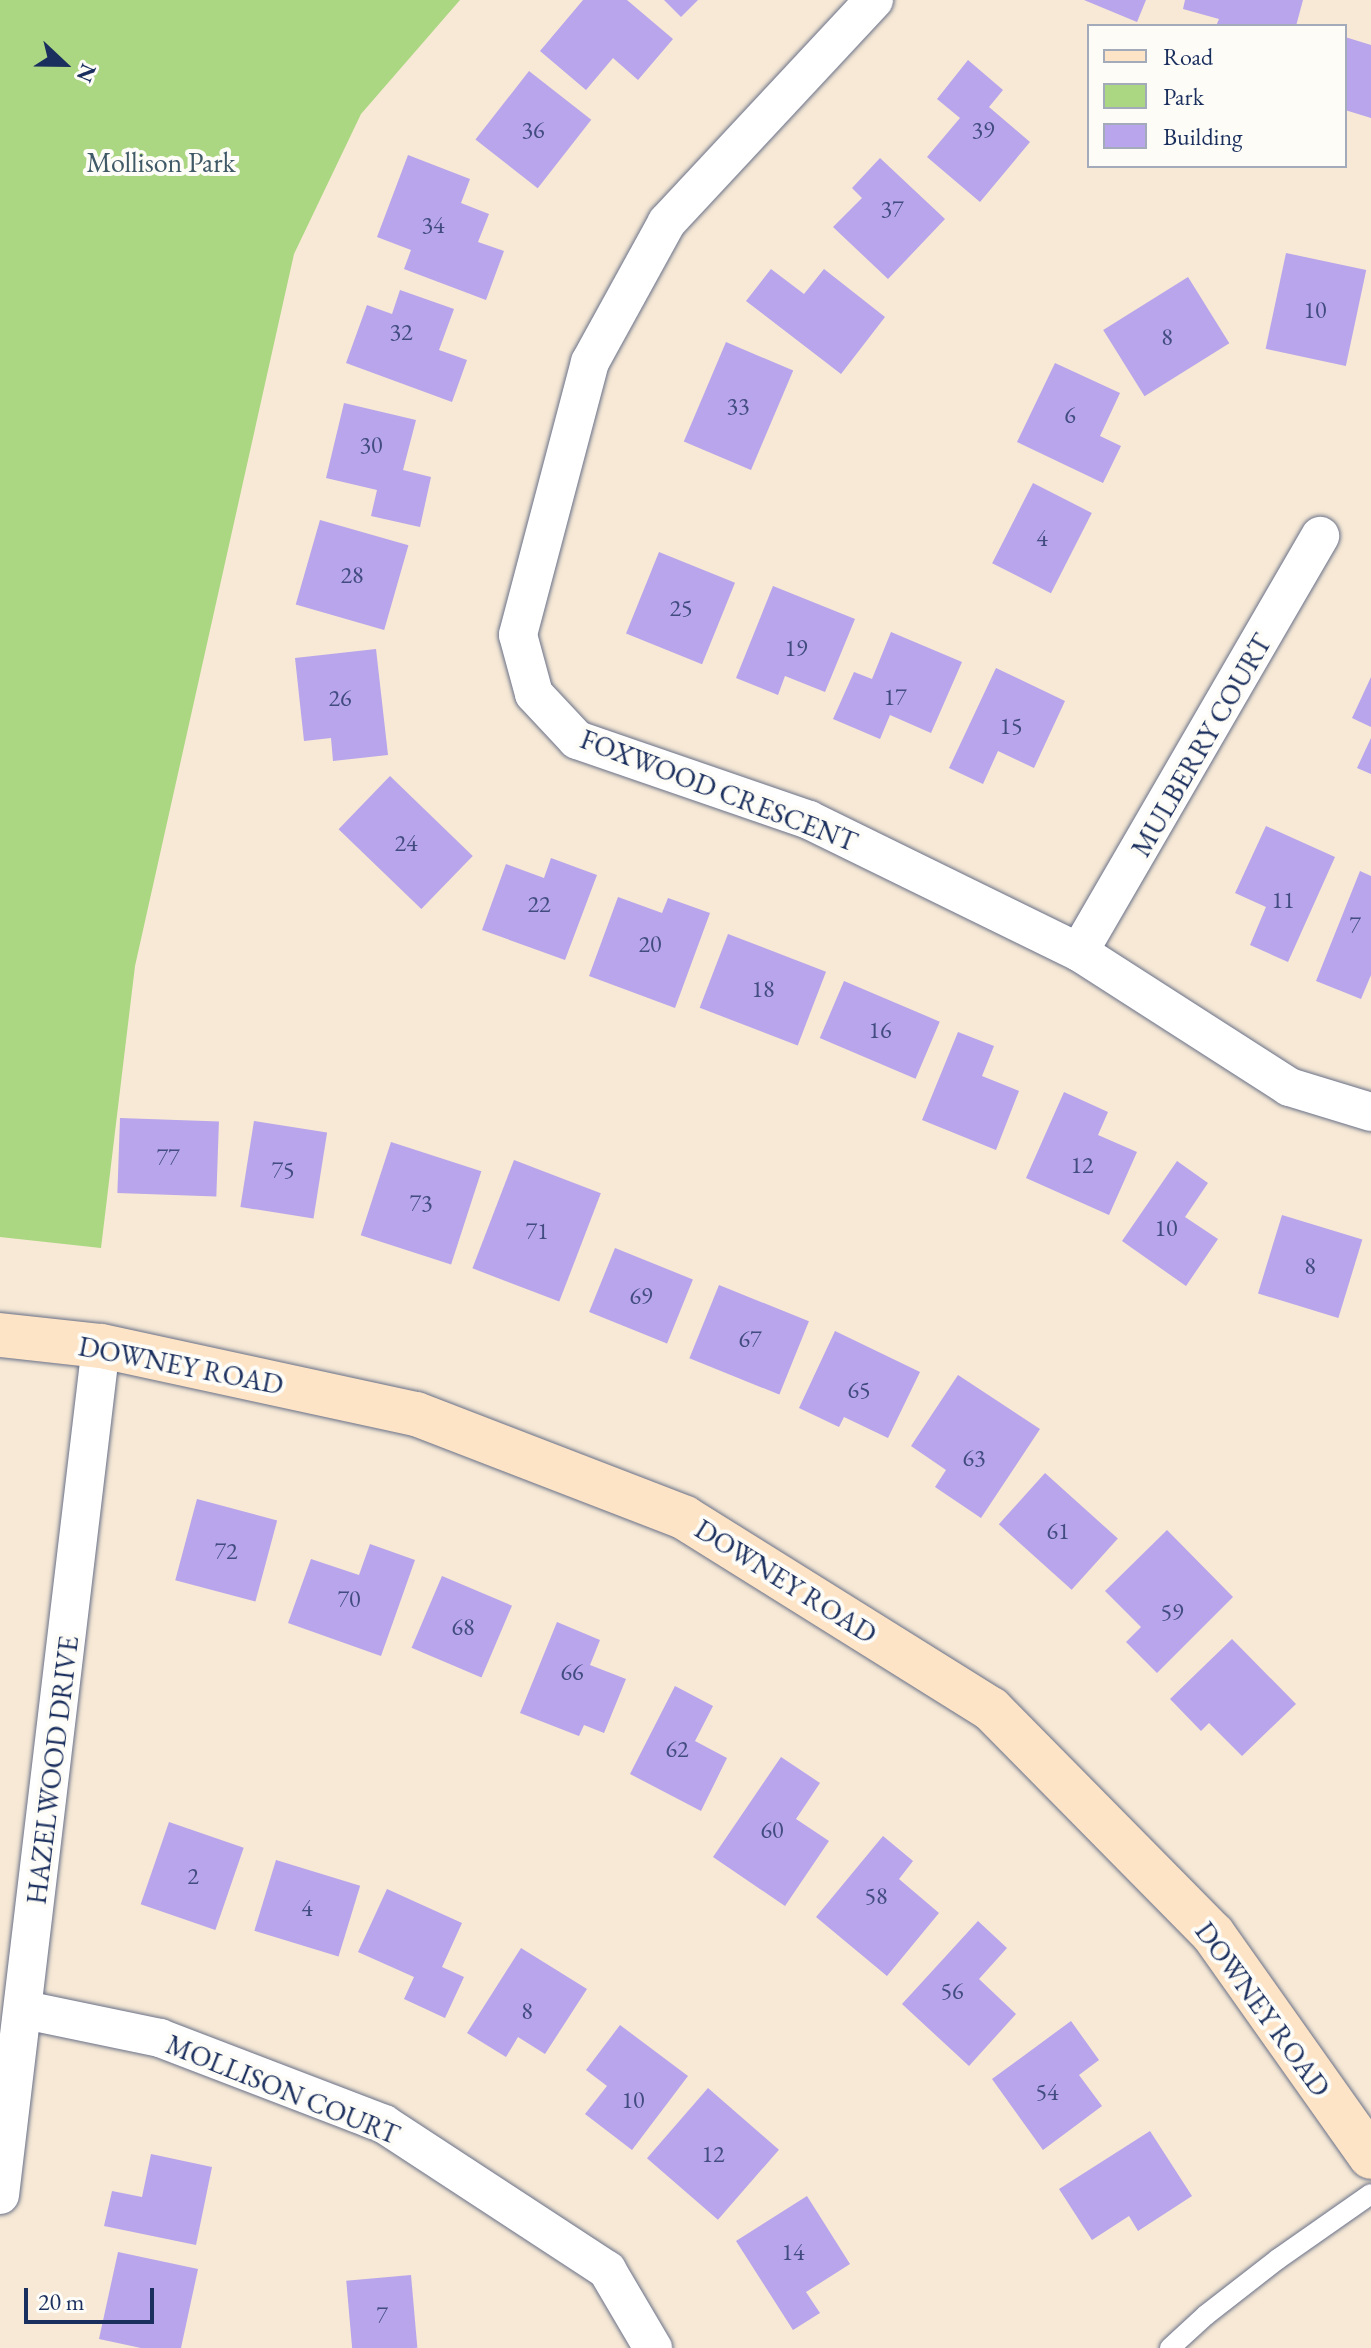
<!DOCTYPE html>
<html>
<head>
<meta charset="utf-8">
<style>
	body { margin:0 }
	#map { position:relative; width:1371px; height:2348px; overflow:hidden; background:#f7e9d5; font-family:"EB Garamond",serif }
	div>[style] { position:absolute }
	.green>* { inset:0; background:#abd682 }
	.building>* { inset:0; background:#b8a5eb; transform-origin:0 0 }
	.roads { filter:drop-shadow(0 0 2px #687088) drop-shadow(0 0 2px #687088) }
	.lane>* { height:20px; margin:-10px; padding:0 10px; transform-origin:10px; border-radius:10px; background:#fff }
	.street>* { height:38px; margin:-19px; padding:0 19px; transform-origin:19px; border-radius:19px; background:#fff }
	.secondary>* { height:44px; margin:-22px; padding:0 22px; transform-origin:22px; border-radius:22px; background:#fee4c6 }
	span { translate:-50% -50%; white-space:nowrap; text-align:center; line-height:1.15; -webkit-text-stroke:8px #fdfcf7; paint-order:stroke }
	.number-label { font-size:24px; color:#424c81 }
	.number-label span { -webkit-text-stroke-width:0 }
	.park-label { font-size:28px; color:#3f5967 }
	.street-label { font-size:28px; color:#1b2f5e }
	.legend { position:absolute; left:1087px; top:24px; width:260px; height:144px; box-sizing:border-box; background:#fdfcf7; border:2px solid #a3aaba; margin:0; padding:10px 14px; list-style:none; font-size:24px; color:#1b2f5e }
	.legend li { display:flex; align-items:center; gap:16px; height:40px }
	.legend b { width:40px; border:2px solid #a3aaba }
	.north { position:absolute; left:24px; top:24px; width:80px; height:80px; -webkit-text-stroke:6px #fdfcf7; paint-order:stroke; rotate:112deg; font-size:22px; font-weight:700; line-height:32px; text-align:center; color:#1b2f5e }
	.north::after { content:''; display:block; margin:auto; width:28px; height:36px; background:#1b2f5e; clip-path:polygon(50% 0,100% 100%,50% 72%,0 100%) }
	.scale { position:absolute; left:24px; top:2288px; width:130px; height:36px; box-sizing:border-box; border:4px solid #1b2f5e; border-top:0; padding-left:10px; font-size:24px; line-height:28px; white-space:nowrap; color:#1b2f5e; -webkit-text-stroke:6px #fdfcf7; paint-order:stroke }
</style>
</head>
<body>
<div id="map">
	<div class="green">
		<i style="clip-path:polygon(0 0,460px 0,361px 114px,294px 254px,135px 966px,101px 1248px,0 1237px)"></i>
	</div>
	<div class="building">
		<i style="clip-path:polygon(583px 0,627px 0,673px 39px,638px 80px,613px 58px,586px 90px,540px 51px)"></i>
		<i style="clip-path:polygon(664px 0,698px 0,681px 17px)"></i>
		<i style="clip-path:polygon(1084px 0,1146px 0,1137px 22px)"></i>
		<i style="clip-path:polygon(1185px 0,1303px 0,1296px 26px,1216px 26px,1219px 19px,1183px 9px)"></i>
		<i style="clip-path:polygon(1345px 37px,1371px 45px,1371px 118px,1345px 110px)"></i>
		<i style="clip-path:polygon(968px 60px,1003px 90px,989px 107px,1030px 142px,980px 202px,927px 157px,960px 118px,937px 99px)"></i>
		<i style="left:529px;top:71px;width:79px;height:87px;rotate:38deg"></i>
		<i style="clip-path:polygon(408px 155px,470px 179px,461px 203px,489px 214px,478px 242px,504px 251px,486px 300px,404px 269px,411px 250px,377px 237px)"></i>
		<i style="clip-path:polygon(880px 158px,945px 219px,888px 279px,833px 227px,862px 198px,852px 188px)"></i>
		<i style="left:1286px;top:253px;width:82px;height:98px;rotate:12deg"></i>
		<i style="clip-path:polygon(771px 269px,804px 294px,824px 269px,885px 317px,841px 374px,746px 301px)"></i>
		<i style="left:1188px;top:277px;width:78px;height:100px;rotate:58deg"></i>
		<i style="clip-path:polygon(400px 290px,454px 309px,439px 350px,467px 360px,452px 402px,346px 363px,367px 305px,392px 314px)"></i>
		<i style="left:726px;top:342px;width:73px;height:108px;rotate:23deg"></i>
		<i style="clip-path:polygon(1055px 363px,1120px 393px,1100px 436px,1121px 446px,1103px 483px,1017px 442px)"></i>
		<i style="clip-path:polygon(344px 403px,416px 420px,403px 470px,431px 477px,420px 527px,371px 516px,377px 490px,326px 478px)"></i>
		<i style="left:1033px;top:483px;width:66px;height:90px;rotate:27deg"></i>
		<i style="left:320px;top:520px;width:92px;height:88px;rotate:16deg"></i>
		<i style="left:659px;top:552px;width:82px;height:88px;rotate:22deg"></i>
		<i style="clip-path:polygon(773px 586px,855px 619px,825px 692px,785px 676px,778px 695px,736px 678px)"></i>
		<i style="clip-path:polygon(891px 632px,962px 662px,931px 733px,890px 715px,880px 739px,833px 719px,854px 672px,872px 679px)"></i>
		<i style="clip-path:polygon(376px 649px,388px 755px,333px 761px,331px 738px,304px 741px,295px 658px)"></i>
		<i style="clip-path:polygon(996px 668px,1065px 701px,1034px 768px,998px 751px,983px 784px,949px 768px)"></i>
		<i style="clip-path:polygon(1371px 677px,1371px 727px,1352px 718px)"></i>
		<i style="clip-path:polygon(1371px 738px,1371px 774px,1357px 768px)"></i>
		<i style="left:390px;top:776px;width:115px;height:74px;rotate:44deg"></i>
		<i style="clip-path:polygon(1266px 826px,1335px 857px,1288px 962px,1250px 945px,1266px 907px,1235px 893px)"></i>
		<i style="clip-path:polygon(551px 858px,597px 875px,565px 960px,482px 930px,506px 864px,544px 878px)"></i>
		<i style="clip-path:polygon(1360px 871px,1371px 876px,1371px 975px,1361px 999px,1316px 981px)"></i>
		<i style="clip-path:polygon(618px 897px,662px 913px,668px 898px,710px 913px,675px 1008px,589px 976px)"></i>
		<i style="left:728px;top:934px;width:105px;height:79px;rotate:21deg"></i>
		<i style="left:844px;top:981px;width:104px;height:62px;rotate:23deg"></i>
		<i style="clip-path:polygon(958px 1032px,994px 1046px,982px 1076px,1019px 1091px,996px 1150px,922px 1120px)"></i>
		<i style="clip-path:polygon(1064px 1092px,1108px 1112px,1098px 1135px,1137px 1152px,1109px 1215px,1026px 1178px)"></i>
		<i style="left:120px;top:1118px;width:99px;height:75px;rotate:2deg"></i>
		<i style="left:254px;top:1121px;width:74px;height:87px;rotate:9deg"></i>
		<i style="left:391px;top:1142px;width:95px;height:98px;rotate:18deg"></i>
		<i style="left:514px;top:1160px;width:93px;height:116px;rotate:21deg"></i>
		<i style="clip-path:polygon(1177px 1161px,1208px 1183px,1185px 1217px,1218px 1239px,1186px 1286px,1122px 1241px)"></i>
		<i style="left:1282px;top:1215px;width:84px;height:82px;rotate:17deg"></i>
		<i style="left:615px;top:1248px;width:84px;height:69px;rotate:22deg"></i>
		<i style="left:719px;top:1285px;width:97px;height:79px;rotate:22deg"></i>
		<i style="clip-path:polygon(835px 1331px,920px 1372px,888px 1438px,844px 1417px,839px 1427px,799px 1408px)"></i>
		<i style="clip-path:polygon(958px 1375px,1040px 1429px,981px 1518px,935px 1487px,946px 1470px,911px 1446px)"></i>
		<i style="left:1045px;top:1473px;width:98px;height:69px;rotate:42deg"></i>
		<i style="left:197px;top:1499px;width:83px;height:84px;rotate:15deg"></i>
		<i style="clip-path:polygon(1167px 1530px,1233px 1597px,1157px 1673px,1126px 1642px,1141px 1627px,1105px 1591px)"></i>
		<i style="clip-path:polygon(370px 1544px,415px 1560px,381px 1656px,288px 1623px,311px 1559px,359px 1575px)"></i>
		<i style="left:442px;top:1576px;width:76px;height:78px;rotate:23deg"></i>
		<i style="clip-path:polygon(557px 1622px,600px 1640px,590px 1665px,626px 1679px,604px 1733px,584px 1725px,579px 1736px,520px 1713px)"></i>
		<i style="clip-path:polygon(1232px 1639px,1296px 1704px,1242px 1756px,1209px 1723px,1201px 1731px,1170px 1699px)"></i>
		<i style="clip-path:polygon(675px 1686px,713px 1706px,695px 1741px,727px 1758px,701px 1811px,630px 1774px)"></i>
		<i style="clip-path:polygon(781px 1757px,820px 1783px,796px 1819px,829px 1841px,785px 1906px,713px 1857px)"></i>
		<i style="left:169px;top:1822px;width:79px;height:87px;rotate:19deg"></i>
		<i style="clip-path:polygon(883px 1836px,913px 1861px,899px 1879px,939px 1913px,887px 1976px,816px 1917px)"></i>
		<i style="left:276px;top:1860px;width:88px;height:74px;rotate:17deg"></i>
		<i style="clip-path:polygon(387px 1889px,462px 1923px,442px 1967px,464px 1977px,445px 2018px,404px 1999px,414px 1977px,358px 1952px)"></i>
		<i style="clip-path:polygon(978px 1921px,1007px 1948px,979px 1979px,1016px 2014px,969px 2066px,902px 2004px)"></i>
		<i style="clip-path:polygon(521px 1948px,587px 1989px,545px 2054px,518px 2037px,506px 2057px,467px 2033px)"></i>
		<i style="clip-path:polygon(1071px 2021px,1099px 2060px,1079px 2075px,1102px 2106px,1043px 2150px,992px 2079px)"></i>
		<i style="clip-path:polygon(620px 2025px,688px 2076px,632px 2150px,585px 2114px,607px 2086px,586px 2070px)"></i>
		<i style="left:708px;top:2088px;width:94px;height:93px;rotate:41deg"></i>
		<i style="clip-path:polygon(1150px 2131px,1192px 2196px,1138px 2231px,1129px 2216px,1092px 2240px,1059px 2189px)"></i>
		<i style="clip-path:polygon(151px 2154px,212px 2167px,196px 2245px,104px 2226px,112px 2191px,142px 2197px)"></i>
		<i style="clip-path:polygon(807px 2196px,850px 2264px,806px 2292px,820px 2313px,793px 2330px,736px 2241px)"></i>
		<i style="clip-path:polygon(118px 2252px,198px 2269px,181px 2348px,141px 2348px,99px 2339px)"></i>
		<i style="left:411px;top:2275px;width:73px;height:65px;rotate:85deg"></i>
	</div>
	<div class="roads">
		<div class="lane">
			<i style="left:1170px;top:2348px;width:49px;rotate:-42.5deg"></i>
			<i style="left:1206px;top:2315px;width:91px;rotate:-37.9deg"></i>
			<i style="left:1278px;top:2259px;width:113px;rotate:-35deg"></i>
		</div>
		<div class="street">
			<i style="left:874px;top:0;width:304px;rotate:133deg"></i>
			<i style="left:667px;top:222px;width:160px;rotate:118.8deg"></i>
			<i style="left:590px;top:362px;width:282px;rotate:104.8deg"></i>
			<i style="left:518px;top:635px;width:61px;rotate:74.8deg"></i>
			<i style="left:534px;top:694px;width:63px;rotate:46.9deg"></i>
			<i style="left:577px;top:740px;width:245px;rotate:19deg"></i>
			<i style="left:809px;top:820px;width:301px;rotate:26.1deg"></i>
			<i style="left:1079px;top:952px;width:250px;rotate:32.7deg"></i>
			<i style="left:1289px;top:1087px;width:86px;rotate:17deg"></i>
			<i style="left:1079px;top:952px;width:481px;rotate:-59.9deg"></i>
			<i style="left:25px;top:2010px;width:138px;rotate:11.7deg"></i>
			<i style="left:160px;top:2038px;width:240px;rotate:21deg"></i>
			<i style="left:384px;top:2124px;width:267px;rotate:33.2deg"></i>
			<i style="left:607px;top:2270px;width:91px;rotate:59.5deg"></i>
			<i style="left:0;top:2195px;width:855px;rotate:-83.22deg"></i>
		</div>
		<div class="secondary">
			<i style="left:0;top:1335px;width:102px;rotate:6.2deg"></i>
			<i style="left:101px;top:1346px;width:322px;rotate:12.2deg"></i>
			<i style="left:416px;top:1414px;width:288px;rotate:21.1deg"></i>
			<i style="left:685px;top:1518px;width:361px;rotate:32deg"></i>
			<i style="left:991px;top:1709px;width:316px;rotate:45.4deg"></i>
			<i style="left:1213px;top:1934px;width:273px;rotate:54.7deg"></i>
		</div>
	</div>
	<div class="number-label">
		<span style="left:533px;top:130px">36</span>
		<span style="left:983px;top:130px">39</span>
		<span style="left:892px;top:209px">37</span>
		<span style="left:433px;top:225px">34</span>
		<span style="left:1315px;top:310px">10</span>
		<span style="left:401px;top:332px">32</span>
		<span style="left:1167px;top:337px">8</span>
		<span style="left:738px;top:406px">33</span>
		<span style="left:1070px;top:415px">6</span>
		<span style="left:371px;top:445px">30</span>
		<span style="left:1042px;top:538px">4</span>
		<span style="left:352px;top:575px">28</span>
		<span style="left:681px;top:608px">25</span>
		<span style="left:796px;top:648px">19</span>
		<span style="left:895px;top:697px">17</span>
		<span style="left:340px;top:698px">26</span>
		<span style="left:1011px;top:726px">15</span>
		<span style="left:406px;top:843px">24</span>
		<span style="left:1283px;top:900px">11</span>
		<span style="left:539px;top:904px">22</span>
		<span style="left:1355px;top:925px">7</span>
		<span style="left:650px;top:944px">20</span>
		<span style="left:763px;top:989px">18</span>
		<span style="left:880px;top:1030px">16</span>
		<span style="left:168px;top:1157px">77</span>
		<span style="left:1082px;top:1165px">12</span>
		<span style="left:283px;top:1170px">75</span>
		<span style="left:421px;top:1203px">73</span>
		<span style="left:1166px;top:1228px">10</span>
		<span style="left:537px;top:1231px">71</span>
		<span style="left:1310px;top:1266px">8</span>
		<span style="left:641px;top:1296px">69</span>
		<span style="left:750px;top:1339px">67</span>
		<span style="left:859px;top:1390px">65</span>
		<span style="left:974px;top:1458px">63</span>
		<span style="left:1058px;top:1531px">61</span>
		<span style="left:226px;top:1551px">72</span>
		<span style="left:349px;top:1599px">70</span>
		<span style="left:1172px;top:1612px">59</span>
		<span style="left:463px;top:1627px">68</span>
		<span style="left:572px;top:1672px">66</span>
		<span style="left:677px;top:1749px">62</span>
		<span style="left:772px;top:1830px">60</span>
		<span style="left:193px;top:1876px">2</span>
		<span style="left:876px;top:1896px">58</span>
		<span style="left:307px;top:1908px">4</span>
		<span style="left:952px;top:1991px">56</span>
		<span style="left:527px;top:2011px">8</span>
		<span style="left:1047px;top:2092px">54</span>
		<span style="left:633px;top:2100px">10</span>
		<span style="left:713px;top:2154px">12</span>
		<span style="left:793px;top:2252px">14</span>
		<span style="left:382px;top:2315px">7</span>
	</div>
	<div class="park-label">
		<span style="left:161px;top:162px">Mollison Park</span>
	</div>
	<div class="street-label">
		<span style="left:1201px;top:745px;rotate:-60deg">MULBERRY COURT</span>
		<span style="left:719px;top:790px;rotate:21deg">FOXWOOD CRESCENT</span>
		<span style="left:181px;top:1365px;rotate:11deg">DOWNEY ROAD</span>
		<span style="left:786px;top:1581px;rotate:32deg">DOWNEY ROAD</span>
		<span style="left:52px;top:1770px;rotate:-83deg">HAZELWOOD DRIVE</span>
		<span style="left:1263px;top:2009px;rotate:54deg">DOWNEY ROAD</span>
		<span style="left:283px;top:2089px;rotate:22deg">MOLLISON COURT</span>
	</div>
	<ul class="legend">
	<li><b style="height:10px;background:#fee4c6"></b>Road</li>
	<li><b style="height:22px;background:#abd682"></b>Park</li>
	<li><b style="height:22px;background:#b8a5eb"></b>Building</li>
	</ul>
	<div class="north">N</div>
	<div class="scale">20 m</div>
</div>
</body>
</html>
